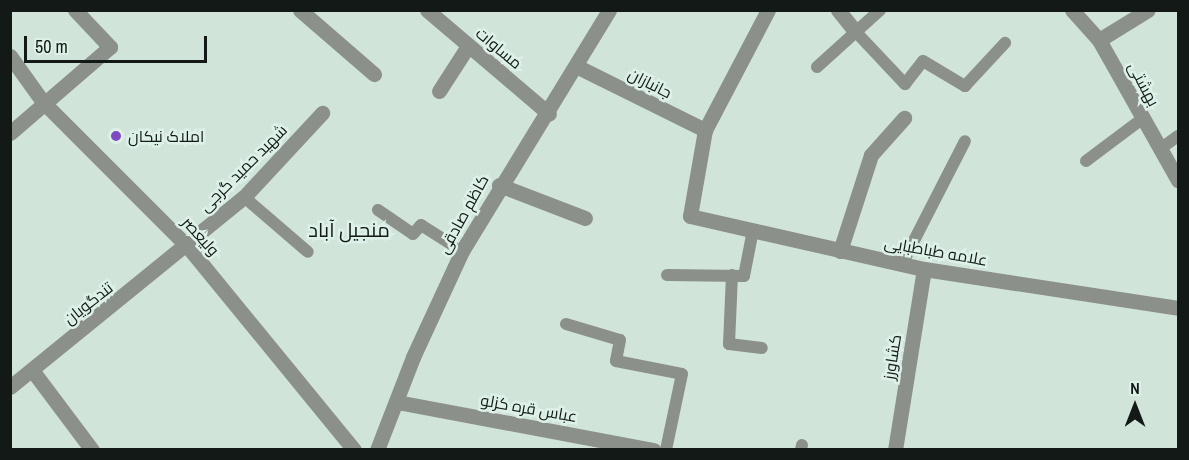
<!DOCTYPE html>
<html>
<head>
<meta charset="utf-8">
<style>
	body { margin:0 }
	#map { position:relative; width:1189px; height:460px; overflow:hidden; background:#d1e4da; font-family:"Archivo Narrow",Cairo,sans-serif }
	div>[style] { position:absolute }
	.service>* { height:12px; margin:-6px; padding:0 6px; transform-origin:6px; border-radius:6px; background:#8b908a }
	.minor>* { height:15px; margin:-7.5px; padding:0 7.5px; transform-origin:7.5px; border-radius:7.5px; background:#8b908a }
	.tertiary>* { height:15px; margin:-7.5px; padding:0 7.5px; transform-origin:7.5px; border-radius:7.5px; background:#8b908a }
	.dots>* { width:16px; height:16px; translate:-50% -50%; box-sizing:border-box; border:3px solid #def1e8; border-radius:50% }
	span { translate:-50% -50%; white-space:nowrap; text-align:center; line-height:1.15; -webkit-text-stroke:5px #def1e8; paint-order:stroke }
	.street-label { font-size:16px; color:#121916 }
	.poi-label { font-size:16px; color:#121916 }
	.left { translate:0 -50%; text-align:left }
	.quarter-label { font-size:20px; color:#121916 }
	.frame { position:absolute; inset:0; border:12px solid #121916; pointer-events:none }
	.north { position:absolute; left:1105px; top:376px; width:60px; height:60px; -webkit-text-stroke:4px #def1e8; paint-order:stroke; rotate:0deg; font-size:16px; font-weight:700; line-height:24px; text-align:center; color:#121916 }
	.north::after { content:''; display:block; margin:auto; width:21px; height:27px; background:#121916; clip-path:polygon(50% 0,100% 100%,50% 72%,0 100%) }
	.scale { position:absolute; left:24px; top:36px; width:183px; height:27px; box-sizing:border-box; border:3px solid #121916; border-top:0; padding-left:8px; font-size:18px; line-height:21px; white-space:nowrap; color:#121916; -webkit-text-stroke:4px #def1e8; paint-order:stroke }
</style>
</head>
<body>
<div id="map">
	<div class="service">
		<i style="left:855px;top:31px;width:73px;rotate:46.7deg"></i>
		<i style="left:905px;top:84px;width:29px;rotate:-52deg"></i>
		<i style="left:923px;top:61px;width:49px;rotate:30.8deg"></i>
		<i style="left:965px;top:86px;width:59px;rotate:-47.1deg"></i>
		<i style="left:817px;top:67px;width:85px;rotate:-42.1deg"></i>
		<i style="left:1160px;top:149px;width:22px;rotate:-36deg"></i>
		<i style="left:1086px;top:161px;width:70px;rotate:-36.9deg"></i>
		<i style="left:244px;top:197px;width:84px;rotate:40.7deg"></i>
		<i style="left:378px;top:210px;width:42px;rotate:34.4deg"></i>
		<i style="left:413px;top:234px;width:12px;rotate:-48deg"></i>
		<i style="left:421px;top:225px;width:49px;rotate:32.4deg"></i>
		<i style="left:902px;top:264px;width:138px;rotate:-62.9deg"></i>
		<i style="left:667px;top:275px;width:77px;rotate:0.7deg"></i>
		<i style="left:744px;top:276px;width:47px;rotate:-78.9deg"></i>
		<i style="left:732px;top:275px;width:69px;rotate:92.5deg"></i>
		<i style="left:729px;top:344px;width:33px;rotate:7deg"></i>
		<i style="left:566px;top:324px;width:56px;rotate:16.5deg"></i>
		<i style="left:620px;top:340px;width:21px;rotate:101deg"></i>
		<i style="left:616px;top:361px;width:67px;rotate:11.1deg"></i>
		<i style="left:682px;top:374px;width:78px;rotate:101.9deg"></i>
		<i style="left:801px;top:450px;width:5px;rotate:-79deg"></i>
	</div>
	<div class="minor">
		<i style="left:300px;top:10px;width:98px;rotate:40.9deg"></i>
		<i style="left:427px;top:10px;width:160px;rotate:40.4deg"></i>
		<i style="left:768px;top:10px;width:136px;rotate:117.7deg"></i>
		<i style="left:705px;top:130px;width:87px;rotate:99.9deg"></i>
		<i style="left:690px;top:216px;width:240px;rotate:12.8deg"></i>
		<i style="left:924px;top:269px;width:257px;rotate:8.7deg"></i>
		<i style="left:838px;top:10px;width:27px;rotate:51deg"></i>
		<i style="left:1072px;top:10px;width:40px;rotate:48deg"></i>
		<i style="left:1099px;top:40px;width:161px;rotate:60.6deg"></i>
		<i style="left:1099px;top:40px;width:57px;rotate:-31.5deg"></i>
		<i style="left:578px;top:67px;width:142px;rotate:26.4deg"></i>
		<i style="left:439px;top:91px;width:54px;rotate:-57.2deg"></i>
		<i style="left:10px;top:133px;width:132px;rotate:-40.7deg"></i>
		<i style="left:110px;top:47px;width:51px;rotate:-133.4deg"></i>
		<i style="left:499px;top:185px;width:92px;rotate:21deg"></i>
		<i style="left:840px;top:251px;width:101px;rotate:-72.1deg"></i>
		<i style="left:871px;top:155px;width:50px;rotate:-48.3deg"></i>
		<i style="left:32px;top:370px;width:100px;rotate:53.1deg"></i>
		<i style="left:10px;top:387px;width:301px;rotate:-39.1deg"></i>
		<i style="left:244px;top:197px;width:115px;rotate:-47.1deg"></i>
		<i style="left:397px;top:402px;width:261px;rotate:10.6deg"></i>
		<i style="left:377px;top:450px;width:100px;rotate:-68.8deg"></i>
		<i style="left:413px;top:357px;width:117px;rotate:-65.2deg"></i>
		<i style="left:462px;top:251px;width:282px;rotate:-58.6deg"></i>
		<i style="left:895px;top:450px;width:183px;rotate:-80.9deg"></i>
	</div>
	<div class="tertiary">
		<i style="left:10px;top:56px;width:57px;rotate:54.3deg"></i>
		<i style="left:43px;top:102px;width:205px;rotate:45deg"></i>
		<i style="left:188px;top:247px;width:262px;rotate:50.7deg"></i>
	</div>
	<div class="dots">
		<i style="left:116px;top:136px;background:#7f4bc3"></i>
	</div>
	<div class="street-label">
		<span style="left:499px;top:48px;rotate:40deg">مساوات</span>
		<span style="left:650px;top:83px;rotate:27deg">جانبازان</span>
		<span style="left:1144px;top:84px;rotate:62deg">بهشتی</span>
		<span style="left:243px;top:168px;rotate:-45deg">شهید حمید گرجی</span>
		<span style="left:463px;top:214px;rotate:-61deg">کاظم صادقی</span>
		<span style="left:201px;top:236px;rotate:48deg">ولیعصر</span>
		<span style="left:936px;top:251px;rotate:10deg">علامه طباطبایی</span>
		<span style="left:88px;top:303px;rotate:-38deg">تندگویان</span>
		<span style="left:892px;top:357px;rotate:-81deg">کشاورز</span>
		<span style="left:529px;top:408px;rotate:10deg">عباس قره کزلو</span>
	</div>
	<div class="poi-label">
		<span class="left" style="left:128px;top:136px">املاک نیکان</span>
	</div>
	<div class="quarter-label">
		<span style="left:349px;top:229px">منجیل آباد</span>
	</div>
	<div class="frame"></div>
	<div class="north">N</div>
	<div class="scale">50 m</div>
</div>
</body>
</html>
